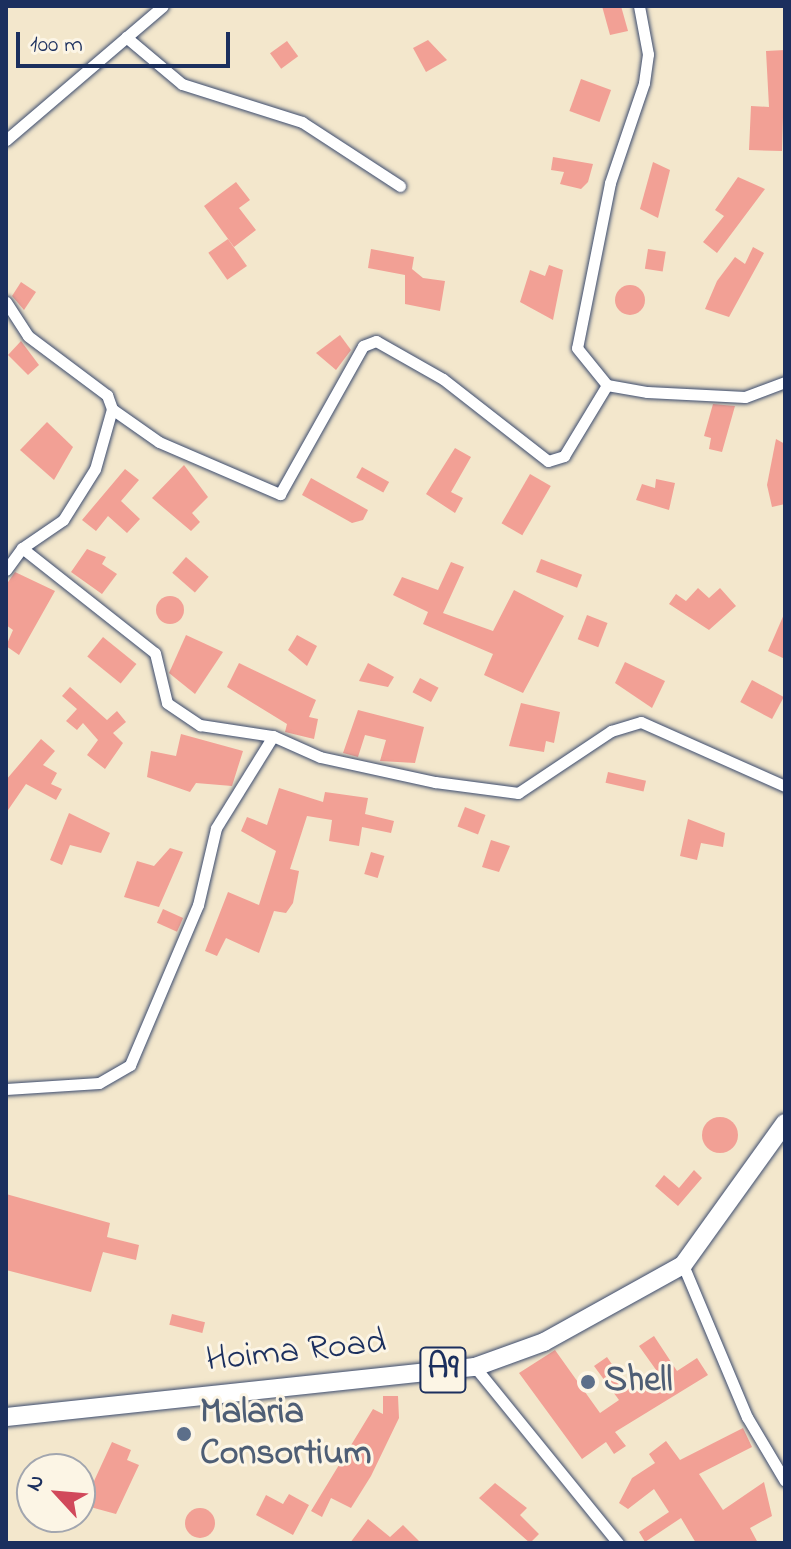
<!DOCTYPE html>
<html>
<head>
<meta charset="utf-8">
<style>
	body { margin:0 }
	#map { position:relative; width:791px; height:1549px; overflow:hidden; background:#f3e7cc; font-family:"Indie Flower",sans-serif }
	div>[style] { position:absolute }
	.building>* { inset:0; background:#f2a095; transform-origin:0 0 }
	.round { border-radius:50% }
	.roads { filter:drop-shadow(0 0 2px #3b4b6e) drop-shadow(0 0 2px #3b4b6e) }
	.street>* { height:11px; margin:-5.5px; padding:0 5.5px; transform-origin:5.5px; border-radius:5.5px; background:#fff }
	.primary>* { height:18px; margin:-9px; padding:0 9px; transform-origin:9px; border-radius:9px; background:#fff }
	.dots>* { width:22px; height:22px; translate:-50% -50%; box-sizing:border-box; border:4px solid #fcf5e5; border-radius:50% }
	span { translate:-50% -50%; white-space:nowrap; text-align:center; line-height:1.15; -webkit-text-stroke:6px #fcf5e5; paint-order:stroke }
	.shield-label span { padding:2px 6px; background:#fcf5e5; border:2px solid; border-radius:6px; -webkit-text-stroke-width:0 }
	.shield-label { font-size:34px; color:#1b2f5e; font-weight:700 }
	.street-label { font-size:36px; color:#1b2f5e }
	.service-label { font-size:36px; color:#4e5e75; font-weight:700 }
	.left { translate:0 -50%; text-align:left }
	.frame { position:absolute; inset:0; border:8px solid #1b2f5e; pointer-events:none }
	.north { position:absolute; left:16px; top:1453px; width:80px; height:80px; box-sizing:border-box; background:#fcf5e5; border:2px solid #a2a6af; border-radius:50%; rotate:296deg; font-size:22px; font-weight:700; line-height:32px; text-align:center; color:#1b2f5e }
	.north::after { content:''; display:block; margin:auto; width:28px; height:36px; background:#d1495b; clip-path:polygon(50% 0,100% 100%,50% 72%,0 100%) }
	.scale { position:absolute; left:16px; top:32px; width:214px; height:36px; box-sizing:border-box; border:4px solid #1b2f5e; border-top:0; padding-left:10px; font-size:24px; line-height:28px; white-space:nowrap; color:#1b2f5e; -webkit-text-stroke:6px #fcf5e5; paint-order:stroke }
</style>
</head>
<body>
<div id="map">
	<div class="building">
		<i style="clip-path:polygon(602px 6px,621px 6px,628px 31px,610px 35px)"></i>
		<i style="clip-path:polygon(428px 40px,447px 60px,426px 72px,413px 48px)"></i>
		<i style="left:287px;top:41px;width:19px;height:21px;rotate:54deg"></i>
		<i style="clip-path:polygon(785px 50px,782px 151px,749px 150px,751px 106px,769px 107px,766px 51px)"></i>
		<i style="left:581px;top:79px;width:32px;height:34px;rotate:20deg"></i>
		<i style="clip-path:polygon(553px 157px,593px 164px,588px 182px,581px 189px,560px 184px,564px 172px,551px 170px)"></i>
		<i style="clip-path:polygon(653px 162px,670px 170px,658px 218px,640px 209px)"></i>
		<i style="clip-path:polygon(738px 177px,765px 189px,717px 253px,703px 242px,724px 216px,715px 210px)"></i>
		<i style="clip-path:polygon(236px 182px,250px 200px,239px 208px,256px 230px,234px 247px,204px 206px)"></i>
		<i style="left:228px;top:239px;width:33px;height:24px;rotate:55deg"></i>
		<i style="clip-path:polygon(753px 247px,764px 253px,729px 317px,705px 309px,717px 281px,735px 257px,745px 264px)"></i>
		<i style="clip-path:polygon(371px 249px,414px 257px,412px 269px,423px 278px,445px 281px,440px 311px,405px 304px,405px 275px,368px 268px)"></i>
		<i style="left:648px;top:249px;width:18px;height:20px;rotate:9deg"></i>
		<i style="clip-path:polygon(549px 265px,563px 270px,553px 320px,520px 302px,530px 270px,545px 276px)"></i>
		<i style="clip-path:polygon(21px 282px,36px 292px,24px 310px,12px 296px)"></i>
		<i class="round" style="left:615px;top:285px;width:30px;height:30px"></i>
		<i style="clip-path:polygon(340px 335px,351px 350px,336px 370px,316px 353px)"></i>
		<i style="clip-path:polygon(21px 341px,39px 365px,28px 375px,8px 355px)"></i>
		<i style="clip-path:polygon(713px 404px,735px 406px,722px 452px,709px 449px,711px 438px,704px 436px)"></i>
		<i style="clip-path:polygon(47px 422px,73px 447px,54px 480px,20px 450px)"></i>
		<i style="clip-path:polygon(776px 439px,785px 444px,785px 504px,772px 507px,767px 485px)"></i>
		<i style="clip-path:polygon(455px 448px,471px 457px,451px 492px,463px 498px,455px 513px,426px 494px)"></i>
		<i style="clip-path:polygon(184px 465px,208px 497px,192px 513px,200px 522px,191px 531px,152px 498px)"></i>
		<i style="left:362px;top:467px;width:31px;height:12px;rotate:29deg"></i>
		<i style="clip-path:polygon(125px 469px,139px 480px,121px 501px,140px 519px,127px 533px,108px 516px,96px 531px,82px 520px)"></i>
		<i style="left:530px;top:474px;width:24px;height:57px;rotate:30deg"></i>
		<i style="clip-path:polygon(311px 478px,368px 510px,363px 520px,352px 523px,302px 495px)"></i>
		<i style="clip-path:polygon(656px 479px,675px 483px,669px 510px,636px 500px,642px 484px,655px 488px)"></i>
		<i style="clip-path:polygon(87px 549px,106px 557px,102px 564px,117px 574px,102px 594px,71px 572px)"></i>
		<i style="left:186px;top:557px;width:30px;height:21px;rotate:41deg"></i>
		<i style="left:541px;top:559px;width:44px;height:14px;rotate:21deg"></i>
		<i style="clip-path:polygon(451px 562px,464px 567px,443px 613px,493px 631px,514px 590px,564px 616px,523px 693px,484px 675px,493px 654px,423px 624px,428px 612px,393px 595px,402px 577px,438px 590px)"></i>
		<i style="clip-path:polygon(15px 572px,55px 591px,19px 655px,6px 646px,13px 630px,6px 625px,6px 585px)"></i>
		<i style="clip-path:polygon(698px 588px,709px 598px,720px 588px,736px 606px,709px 630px,669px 604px,676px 594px,686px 601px)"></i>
		<i class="round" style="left:156px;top:596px;width:28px;height:28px"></i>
		<i style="clip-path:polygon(785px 612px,785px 659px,768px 651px)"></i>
		<i style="left:587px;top:615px;width:22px;height:26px;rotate:21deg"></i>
		<i style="clip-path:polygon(186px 635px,223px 652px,195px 694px,169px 673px)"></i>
		<i style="clip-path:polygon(297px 635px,317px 646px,307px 666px,288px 650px)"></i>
		<i style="left:103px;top:637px;width:43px;height:25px;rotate:39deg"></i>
		<i style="clip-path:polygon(625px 662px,665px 681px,652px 708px,615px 683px)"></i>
		<i style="clip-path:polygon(239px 663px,316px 700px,309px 717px,318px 719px,314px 739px,285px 732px,287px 724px,227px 687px)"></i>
		<i style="clip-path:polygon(368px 663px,394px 677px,388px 687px,359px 681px)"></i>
		<i style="left:420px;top:678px;width:21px;height:16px;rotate:28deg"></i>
		<i style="left:752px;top:680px;width:36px;height:25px;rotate:28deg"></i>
		<i style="clip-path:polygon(70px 687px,107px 720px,117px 711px,126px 722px,113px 733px,123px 743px,105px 769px,87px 755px,98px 740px,83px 723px,77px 730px,66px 721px,77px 709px,62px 696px)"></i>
		<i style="clip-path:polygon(521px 703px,560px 712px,554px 743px,546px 741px,544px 752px,509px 746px)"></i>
		<i style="clip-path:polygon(358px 710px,424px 727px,415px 763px,380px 761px,386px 740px,365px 735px,358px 757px,343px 753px)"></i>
		<i style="clip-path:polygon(181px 734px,243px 751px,232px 786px,196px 783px,190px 792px,147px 777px,151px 751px,176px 756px)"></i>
		<i style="clip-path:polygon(41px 739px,55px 751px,43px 765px,57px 773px,51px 784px,62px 789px,56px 800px,26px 784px,6px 813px,6px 780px)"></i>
		<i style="left:608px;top:772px;width:39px;height:11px;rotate:13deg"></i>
		<i style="clip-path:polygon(279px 788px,323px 802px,325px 792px,368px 798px,365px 814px,394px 821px,391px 833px,362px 827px,359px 846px,329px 841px,332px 820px,307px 816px,290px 869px,299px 871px,293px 903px,286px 913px,274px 911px,259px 953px,226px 938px,217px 956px,205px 951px,228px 892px,259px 905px,276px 851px,241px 831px,247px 817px,267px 825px)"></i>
		<i style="left:465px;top:807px;width:22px;height:21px;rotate:21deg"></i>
		<i style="clip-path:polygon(69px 813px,110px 833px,101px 853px,70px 845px,62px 865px,50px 860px)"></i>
		<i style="clip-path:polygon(688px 819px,725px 833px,723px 847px,701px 843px,697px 860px,680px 856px)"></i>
		<i style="clip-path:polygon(491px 840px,510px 846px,499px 872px,482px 867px)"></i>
		<i style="clip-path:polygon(170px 848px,183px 852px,159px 907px,124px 897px,137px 861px,154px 866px)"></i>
		<i style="left:371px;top:852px;width:14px;height:23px;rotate:17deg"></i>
		<i style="left:163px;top:909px;width:22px;height:15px;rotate:24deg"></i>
		<i class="round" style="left:702px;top:1117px;width:36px;height:36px"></i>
		<i style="clip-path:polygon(694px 1170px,702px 1178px,678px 1206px,655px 1186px,664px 1175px,679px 1188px)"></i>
		<i style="clip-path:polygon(6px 1194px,110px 1223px,107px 1237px,139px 1245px,136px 1260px,103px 1252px,91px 1292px,6px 1270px)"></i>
		<i style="left:172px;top:1314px;width:34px;height:11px;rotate:14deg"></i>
		<i style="clip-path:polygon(654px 1336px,677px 1371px,697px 1358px,708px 1375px,615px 1432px,626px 1446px,614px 1454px,606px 1442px,582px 1459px,519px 1373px,555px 1350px,600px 1413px,619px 1400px,594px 1366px,607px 1357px,631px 1392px,659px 1374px,639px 1346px)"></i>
		<i style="clip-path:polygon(383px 1396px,398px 1396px,399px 1418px,371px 1476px,351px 1508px,331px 1498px,322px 1517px,311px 1511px,373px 1409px,383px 1414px)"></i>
		<i style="clip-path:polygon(743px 1428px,752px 1447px,699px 1474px,723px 1510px,764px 1482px,772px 1516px,750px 1528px,758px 1543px,696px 1543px,681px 1518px,645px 1542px,639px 1532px,669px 1512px,654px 1489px,628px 1509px,619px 1503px,632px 1478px,655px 1463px,649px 1454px,666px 1441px,680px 1460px)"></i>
		<i style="clip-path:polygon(112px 1442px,131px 1450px,127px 1460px,139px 1465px,116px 1514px,83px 1505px)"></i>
		<i style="clip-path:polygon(495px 1483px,527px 1508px,520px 1515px,539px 1534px,530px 1543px,479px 1498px)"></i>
		<i style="clip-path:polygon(289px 1494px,309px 1505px,293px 1535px,256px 1515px,266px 1495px,283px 1504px)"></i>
		<i class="round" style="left:185px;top:1508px;width:30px;height:30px"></i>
		<i style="clip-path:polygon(368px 1519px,390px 1537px,403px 1525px,421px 1543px,350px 1543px)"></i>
	</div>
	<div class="roads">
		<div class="street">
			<i style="left:639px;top:6px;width:49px;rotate:79.4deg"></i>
			<i style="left:648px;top:54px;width:29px;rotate:98deg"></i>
			<i style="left:644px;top:83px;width:106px;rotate:108.8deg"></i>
			<i style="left:610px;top:183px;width:168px;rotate:101.3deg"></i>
			<i style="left:577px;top:348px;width:48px;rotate:51deg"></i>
			<i style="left:607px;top:385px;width:41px;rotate:9.9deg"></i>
			<i style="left:647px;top:392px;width:98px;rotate:2.9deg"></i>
			<i style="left:745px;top:397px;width:43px;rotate:-20.6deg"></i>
			<i style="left:126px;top:37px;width:73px;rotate:40deg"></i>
			<i style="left:182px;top:84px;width:126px;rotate:17.6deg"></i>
			<i style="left:302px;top:122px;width:117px;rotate:33.1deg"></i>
			<i style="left:6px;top:140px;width:206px;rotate:-40.5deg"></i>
			<i style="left:6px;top:302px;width:40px;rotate:57.1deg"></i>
			<i style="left:28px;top:336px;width:99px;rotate:36.8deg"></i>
			<i style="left:107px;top:395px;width:15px;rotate:70deg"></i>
			<i style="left:112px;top:409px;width:62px;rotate:105.8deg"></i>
			<i style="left:95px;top:469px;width:60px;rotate:122.1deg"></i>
			<i style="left:63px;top:520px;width:50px;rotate:145.7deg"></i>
			<i style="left:22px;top:548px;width:27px;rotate:126deg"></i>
			<i style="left:112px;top:409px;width:57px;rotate:35.1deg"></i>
			<i style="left:159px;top:442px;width:132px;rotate:23.3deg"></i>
			<i style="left:280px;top:494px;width:170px;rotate:-60.7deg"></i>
			<i style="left:363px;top:346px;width:14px;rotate:-21deg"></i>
			<i style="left:376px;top:341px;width:77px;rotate:29.6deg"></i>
			<i style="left:443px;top:379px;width:133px;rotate:38deg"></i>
			<i style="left:548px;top:461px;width:17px;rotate:-17deg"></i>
			<i style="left:564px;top:456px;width:83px;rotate:-58.8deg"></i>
			<i style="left:22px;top:548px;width:169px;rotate:38.3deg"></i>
			<i style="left:155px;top:653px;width:51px;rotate:76.5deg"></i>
			<i style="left:167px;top:703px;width:40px;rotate:34deg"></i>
			<i style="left:200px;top:725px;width:74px;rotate:8.6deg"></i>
			<i style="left:273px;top:736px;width:51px;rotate:24.1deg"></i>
			<i style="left:320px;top:757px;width:118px;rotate:12.3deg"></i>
			<i style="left:435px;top:782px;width:84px;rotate:7.5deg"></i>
			<i style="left:518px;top:793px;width:112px;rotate:-33.7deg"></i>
			<i style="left:611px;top:731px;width:31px;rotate:-17deg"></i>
			<i style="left:641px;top:722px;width:158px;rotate:24deg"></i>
			<i style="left:6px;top:1089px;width:93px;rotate:-3.7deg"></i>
			<i style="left:99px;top:1083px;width:36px;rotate:-30deg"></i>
			<i style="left:130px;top:1065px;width:174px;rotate:-67deg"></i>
			<i style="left:198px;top:905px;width:79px;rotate:-76.8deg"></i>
			<i style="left:216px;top:828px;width:108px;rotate:-58.2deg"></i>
			<i style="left:683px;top:1265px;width:165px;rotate:67.2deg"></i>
			<i style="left:747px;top:1417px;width:74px;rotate:59.3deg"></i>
			<i style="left:475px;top:1367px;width:227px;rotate:50.9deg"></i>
		</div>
		<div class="primary">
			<i style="left:6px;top:1417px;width:472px;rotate:-6.1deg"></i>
			<i style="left:475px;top:1367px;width:73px;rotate:-19.9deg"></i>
			<i style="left:544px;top:1342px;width:159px;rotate:-29deg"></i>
			<i style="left:683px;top:1265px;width:175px;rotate:-54.3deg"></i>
		</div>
	</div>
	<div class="dots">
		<i style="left:588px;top:1382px;background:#5c6f8a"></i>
		<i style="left:184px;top:1434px;background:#5c6f8a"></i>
	</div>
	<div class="shield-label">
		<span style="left:443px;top:1370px">A9</span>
	</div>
	<div class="street-label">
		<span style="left:296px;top:1352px;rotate:-6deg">Hoima Road</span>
	</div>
	<div class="service-label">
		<span class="left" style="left:604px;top:1382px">Shell</span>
		<span class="left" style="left:200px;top:1434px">Malaria<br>Consortium</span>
	</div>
	<div class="frame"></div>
	<div class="north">N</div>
	<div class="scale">100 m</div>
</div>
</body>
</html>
